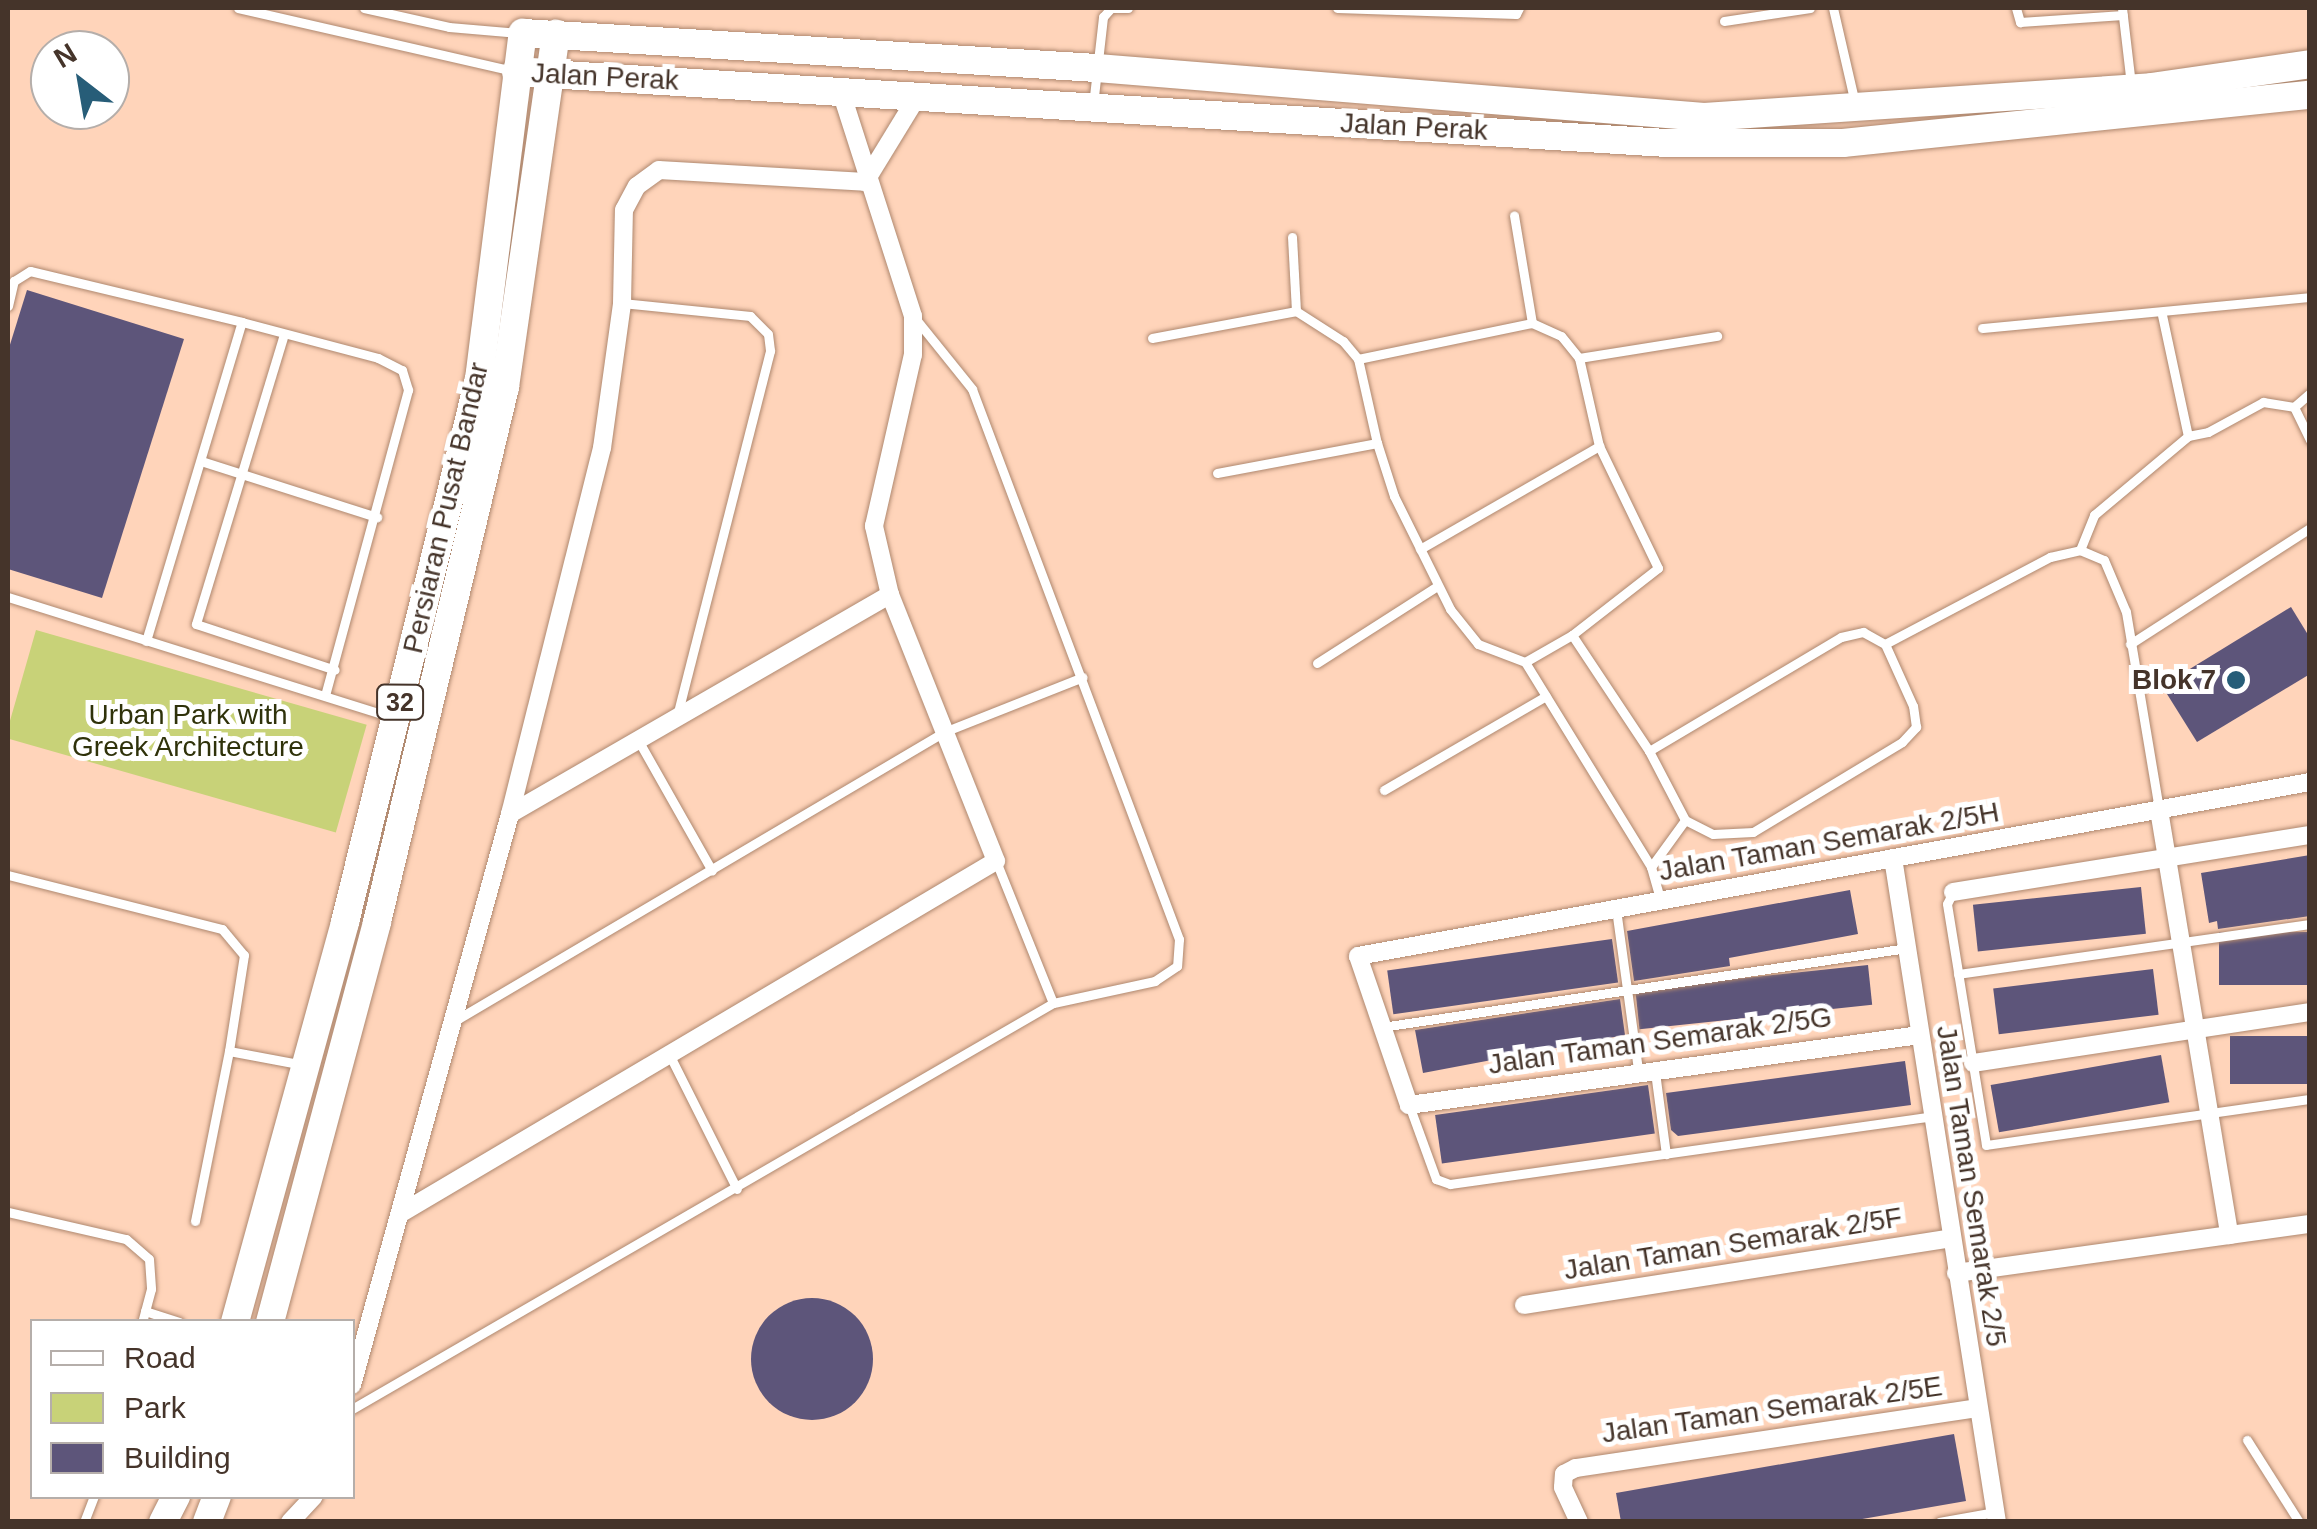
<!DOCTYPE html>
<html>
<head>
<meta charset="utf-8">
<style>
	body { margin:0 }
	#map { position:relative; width:2317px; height:1529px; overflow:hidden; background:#ffd4ba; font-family:Arial,sans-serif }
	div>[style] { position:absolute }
	.green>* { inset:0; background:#c8d278; transform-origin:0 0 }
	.building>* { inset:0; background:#5d557a; transform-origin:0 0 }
	.round { border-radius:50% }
	.roads { filter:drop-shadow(0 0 2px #af886f) drop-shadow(0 0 2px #af886f) }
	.service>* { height:9px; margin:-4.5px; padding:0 4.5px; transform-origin:4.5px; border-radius:4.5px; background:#fff }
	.minor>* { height:18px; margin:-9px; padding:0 9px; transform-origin:9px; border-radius:9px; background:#fff }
	.primary>* { height:28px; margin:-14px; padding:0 14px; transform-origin:14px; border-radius:14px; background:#fff }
	.dots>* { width:28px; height:28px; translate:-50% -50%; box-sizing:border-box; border:5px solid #fff; border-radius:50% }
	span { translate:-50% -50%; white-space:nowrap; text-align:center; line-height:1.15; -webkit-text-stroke:10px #fff; paint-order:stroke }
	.shield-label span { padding:2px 8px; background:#fff; border:2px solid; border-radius:8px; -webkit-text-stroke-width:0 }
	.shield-label { font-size:25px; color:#45342a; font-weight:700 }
	.street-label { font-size:28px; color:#45342a }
	.poi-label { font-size:28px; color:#45342a; font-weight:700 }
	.right { translate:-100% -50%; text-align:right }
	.park-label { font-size:28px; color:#2f320a }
	.frame { position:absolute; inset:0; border:10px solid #45342a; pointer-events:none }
	.legend { position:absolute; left:30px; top:1319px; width:325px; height:180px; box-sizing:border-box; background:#fff; border:2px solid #b5aeaa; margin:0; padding:12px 18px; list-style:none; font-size:30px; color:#45342a }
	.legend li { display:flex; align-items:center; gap:20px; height:50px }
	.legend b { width:50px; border:2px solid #b5aeaa }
	.north { position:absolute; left:30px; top:30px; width:100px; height:100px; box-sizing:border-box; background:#fff; border:2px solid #b5aeaa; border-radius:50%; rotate:329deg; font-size:28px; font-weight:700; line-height:40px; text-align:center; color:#45342a }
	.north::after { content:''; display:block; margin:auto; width:35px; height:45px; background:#275d78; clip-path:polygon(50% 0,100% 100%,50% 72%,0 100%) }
</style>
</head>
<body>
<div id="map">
	<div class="green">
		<i style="left:36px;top:630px;width:344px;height:112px;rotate:16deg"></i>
	</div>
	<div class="building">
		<i style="clip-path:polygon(27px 290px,184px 339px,102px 598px,8px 569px,8px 351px)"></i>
		<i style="clip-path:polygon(2291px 607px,2310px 638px,2310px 674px,2197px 742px,2162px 686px)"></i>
		<i style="clip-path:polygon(2310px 855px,2310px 916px,2218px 929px,2217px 921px,2209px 923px,2201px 873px)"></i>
		<i style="left:2141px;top:887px;width:47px;height:169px;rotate:84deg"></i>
		<i style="clip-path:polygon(1850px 890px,1858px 934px,1729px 958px,1730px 966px,1634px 981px,1627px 931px)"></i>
		<i style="left:2310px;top:932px;width:53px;height:91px;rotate:90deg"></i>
		<i style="left:1612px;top:939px;width:44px;height:227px;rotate:82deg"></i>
		<i style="left:1868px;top:965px;width:40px;height:234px;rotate:84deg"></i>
		<i style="left:2153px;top:969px;width:46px;height:161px;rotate:83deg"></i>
		<i style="clip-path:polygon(1620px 999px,1625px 1035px,1423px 1073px,1415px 1030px)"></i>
		<i style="left:2310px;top:1036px;width:48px;height:80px;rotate:90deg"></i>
		<i style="left:2161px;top:1055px;width:48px;height:173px;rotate:80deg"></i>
		<i style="clip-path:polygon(1905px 1061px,1911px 1105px,1678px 1136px,1671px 1130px,1666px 1093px)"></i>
		<i style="left:1648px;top:1085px;width:49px;height:215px;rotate:82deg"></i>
		<i class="round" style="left:751px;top:1298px;width:122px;height:122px"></i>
		<i style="clip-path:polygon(1954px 1434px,1966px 1501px,1845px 1522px,1621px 1522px,1616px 1493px)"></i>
	</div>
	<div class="roads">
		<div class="service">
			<i style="left:238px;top:8px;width:283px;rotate:12.9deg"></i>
			<i style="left:364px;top:8px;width:87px;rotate:12.6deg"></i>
			<i style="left:449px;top:27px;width:70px;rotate:4.9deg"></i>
			<i style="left:1337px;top:8px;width:179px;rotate:1.9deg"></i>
			<i style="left:1516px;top:14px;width:7px;rotate:-63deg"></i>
			<i style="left:1833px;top:8px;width:98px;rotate:77deg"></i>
			<i style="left:2016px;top:8px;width:15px;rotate:74deg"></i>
			<i style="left:2020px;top:22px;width:103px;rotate:-3.9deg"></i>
			<i style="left:2122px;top:8px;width:78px;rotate:83.3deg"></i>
			<i style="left:1724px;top:21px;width:87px;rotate:-8.6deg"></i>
			<i style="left:1093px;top:105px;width:89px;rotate:-83.5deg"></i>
			<i style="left:1103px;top:17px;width:12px;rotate:-48deg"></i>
			<i style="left:1111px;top:8px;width:17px"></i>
			<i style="left:1292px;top:237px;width:74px;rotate:86.9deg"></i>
			<i style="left:622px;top:303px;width:129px;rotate:5.8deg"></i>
			<i style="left:750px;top:316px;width:25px;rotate:45deg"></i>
			<i style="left:768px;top:334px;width:17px;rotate:83deg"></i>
			<i style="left:770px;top:351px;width:376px;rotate:104.3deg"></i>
			<i style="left:8px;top:306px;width:26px;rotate:-77deg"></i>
			<i style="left:14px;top:281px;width:19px;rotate:-32deg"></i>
			<i style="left:30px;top:271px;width:218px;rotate:13.5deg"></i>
			<i style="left:2162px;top:315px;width:124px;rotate:77.9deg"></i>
			<i style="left:2188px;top:436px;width:20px;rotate:-11deg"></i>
			<i style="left:2208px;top:432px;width:63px;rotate:-28.6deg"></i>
			<i style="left:2263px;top:402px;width:31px;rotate:9deg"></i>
			<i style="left:915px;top:318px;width:91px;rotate:51.2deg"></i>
			<i style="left:972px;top:389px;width:588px;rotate:69.38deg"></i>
			<i style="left:1179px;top:939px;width:27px;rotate:94deg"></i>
			<i style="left:1177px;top:966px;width:27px;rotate:146deg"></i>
			<i style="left:1155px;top:981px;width:104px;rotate:167.8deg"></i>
			<i style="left:1982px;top:328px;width:329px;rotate:-5.4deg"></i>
			<i style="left:284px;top:334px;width:303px;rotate:106.9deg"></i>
			<i style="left:196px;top:624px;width:146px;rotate:18.3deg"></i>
			<i style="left:1152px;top:338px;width:147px;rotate:-10.6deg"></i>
			<i style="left:1296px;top:311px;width:56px;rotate:32.6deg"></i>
			<i style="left:1343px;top:341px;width:23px;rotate:50deg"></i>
			<i style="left:1358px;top:359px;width:86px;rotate:77.3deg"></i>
			<i style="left:1579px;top:358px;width:140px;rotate:-9.1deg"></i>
			<i style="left:1358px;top:359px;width:178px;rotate:-11.7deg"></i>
			<i style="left:1532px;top:323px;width:109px;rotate:-99.5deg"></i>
			<i style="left:2294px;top:407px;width:37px;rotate:64deg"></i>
			<i style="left:2294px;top:407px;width:21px;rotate:-41deg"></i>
			<i style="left:201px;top:461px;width:185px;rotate:17.7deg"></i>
			<i style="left:1217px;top:473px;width:163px;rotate:-10.6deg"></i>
			<i style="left:1377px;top:443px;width:56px;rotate:72.2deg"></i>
			<i style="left:1394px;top:496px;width:126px;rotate:63.6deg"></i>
			<i style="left:1450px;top:609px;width:45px;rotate:51.3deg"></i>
			<i style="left:1478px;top:644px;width:50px;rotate:21deg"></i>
			<i style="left:1525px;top:662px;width:54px;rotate:-29.9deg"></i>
			<i style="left:1572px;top:635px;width:109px;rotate:-37.9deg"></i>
			<i style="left:1658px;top:568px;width:136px;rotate:-115.8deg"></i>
			<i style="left:1599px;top:446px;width:90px;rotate:-102.8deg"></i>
			<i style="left:1579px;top:358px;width:28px;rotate:-129deg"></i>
			<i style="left:1561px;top:336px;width:32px;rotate:-156deg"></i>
			<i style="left:1420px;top:549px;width:207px;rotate:-29.9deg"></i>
			<i style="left:2080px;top:550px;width:38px;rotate:-68deg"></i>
			<i style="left:2094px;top:515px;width:123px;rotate:-40deg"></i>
			<i style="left:8px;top:597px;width:404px;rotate:17.4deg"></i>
			<i style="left:1572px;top:635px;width:139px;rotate:56.4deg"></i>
			<i style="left:1649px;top:751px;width:223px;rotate:-30.7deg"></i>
			<i style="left:1841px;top:637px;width:23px;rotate:-13deg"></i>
			<i style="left:1863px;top:632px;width:25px;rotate:29deg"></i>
			<i style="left:1885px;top:644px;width:187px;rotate:-27.8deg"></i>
			<i style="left:2050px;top:557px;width:31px;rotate:-13deg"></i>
			<i style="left:2080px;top:550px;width:26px;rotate:23deg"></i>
			<i style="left:2104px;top:560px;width:56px;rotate:67.1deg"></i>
			<i style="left:2126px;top:612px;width:201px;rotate:80.5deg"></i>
			<i style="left:146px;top:641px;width:333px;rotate:-73.3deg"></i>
			<i style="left:242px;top:322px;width:141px;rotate:14.8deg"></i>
			<i style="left:378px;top:358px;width:27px;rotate:27deg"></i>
			<i style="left:402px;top:370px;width:21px;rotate:73deg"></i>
			<i style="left:408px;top:390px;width:313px;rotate:105.2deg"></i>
			<i style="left:2130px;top:644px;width:214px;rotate:-32.8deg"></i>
			<i style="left:1525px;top:662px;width:241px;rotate:58.4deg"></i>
			<i style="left:1651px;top:867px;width:35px;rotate:74deg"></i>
			<i style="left:1317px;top:663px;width:141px;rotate:-32.6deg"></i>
			<i style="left:638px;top:740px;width:150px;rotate:60.5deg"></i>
			<i style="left:1649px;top:751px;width:78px;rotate:62.4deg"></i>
			<i style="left:1685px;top:820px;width:31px;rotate:27deg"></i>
			<i style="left:1713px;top:834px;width:40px;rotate:-2.9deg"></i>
			<i style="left:1753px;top:832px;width:174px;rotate:-31.1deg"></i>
			<i style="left:1902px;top:742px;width:21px;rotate:-47deg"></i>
			<i style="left:1916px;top:727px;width:21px;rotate:-98deg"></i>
			<i style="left:1913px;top:706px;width:68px;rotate:-114.3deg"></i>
			<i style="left:1384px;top:790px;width:187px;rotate:-30.1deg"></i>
			<i style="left:1651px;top:867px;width:58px;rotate:-54.1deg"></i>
			<i style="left:8px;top:875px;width:221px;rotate:14.2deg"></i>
			<i style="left:222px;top:929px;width:34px;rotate:50deg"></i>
			<i style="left:244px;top:955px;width:97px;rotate:98.9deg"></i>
			<i style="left:229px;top:1051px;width:76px;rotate:10.6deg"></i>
			<i style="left:1953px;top:892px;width:13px;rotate:117deg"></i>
			<i style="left:1947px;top:904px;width:244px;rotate:80.8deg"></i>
			<i style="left:1986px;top:1145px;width:327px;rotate:-8.1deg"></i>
			<i style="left:1616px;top:909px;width:162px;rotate:82.2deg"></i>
			<i style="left:1958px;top:974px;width:356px;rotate:-8.1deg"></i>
			<i style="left:456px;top:1020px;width:567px;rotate:-30.55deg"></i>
			<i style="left:944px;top:732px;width:149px;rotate:-21.6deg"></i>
			<i style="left:1382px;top:1027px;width:531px;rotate:-8.56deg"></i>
			<i style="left:669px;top:1054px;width:151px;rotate:63.3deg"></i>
			<i style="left:1655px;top:1072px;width:83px;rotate:82.4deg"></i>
			<i style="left:1409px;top:1105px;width:79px;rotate:70deg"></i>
			<i style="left:1436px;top:1179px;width:15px;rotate:20deg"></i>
			<i style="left:1450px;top:1184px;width:487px;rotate:-8deg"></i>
			<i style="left:8px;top:1212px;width:121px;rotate:12.9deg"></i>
			<i style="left:126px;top:1239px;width:30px;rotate:41deg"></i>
			<i style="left:149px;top:1259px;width:30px;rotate:86deg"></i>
			<i style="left:151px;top:1289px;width:34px;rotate:105deg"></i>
			<i style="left:195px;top:1221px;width:173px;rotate:-78.7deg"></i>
			<i style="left:145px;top:1311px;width:36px;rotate:18deg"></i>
			<i style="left:352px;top:1409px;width:810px;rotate:-30.08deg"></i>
			<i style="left:1053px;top:1003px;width:153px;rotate:-111.9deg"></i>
			<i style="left:2247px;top:1440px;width:97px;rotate:57.6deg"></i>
			<i style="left:84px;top:1522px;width:28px;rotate:-69deg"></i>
			<i style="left:1939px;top:1522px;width:57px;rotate:-10.1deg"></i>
		</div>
		<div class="minor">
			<i style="left:865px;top:182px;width:100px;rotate:-58.5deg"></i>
			<i style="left:2159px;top:810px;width:431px;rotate:80.6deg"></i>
			<i style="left:510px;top:814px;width:439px;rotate:-30deg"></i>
			<i style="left:1893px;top:858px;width:672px;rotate:81.1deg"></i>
			<i style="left:1953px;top:892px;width:362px;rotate:-9.1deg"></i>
			<i style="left:1920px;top:1035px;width:516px;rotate:172.2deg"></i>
			<i style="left:1409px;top:1105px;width:157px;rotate:-108.9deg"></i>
			<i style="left:1358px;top:956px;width:968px;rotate:-10.36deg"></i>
			<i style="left:1973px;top:1063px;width:341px;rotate:-8.6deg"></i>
			<i style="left:403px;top:1212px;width:689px;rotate:-30.62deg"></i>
			<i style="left:996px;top:861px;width:286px;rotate:-111.7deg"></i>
			<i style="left:890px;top:595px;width:71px;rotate:-103.1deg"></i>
			<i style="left:874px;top:526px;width:175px;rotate:-77.2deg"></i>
			<i style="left:913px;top:355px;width:39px;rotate:-90deg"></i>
			<i style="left:913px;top:316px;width:235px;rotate:-107.8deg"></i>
			<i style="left:1956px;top:1273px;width:357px;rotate:-7.9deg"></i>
			<i style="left:1524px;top:1305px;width:432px;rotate:-8.9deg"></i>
			<i style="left:352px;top:1385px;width:592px;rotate:-74.53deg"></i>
			<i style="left:510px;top:814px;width:377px;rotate:-75.9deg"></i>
			<i style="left:602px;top:448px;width:146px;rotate:-82.1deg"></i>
			<i style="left:622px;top:303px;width:93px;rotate:-88.8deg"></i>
			<i style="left:624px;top:210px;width:27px;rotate:-62deg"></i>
			<i style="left:637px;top:186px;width:27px;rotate:-36deg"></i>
			<i style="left:659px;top:170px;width:206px;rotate:3.3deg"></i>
			<i style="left:290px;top:1522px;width:35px;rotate:-47deg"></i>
			<i style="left:1579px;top:1522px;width:38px;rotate:-115deg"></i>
			<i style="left:1563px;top:1487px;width:13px;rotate:-86deg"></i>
			<i style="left:1564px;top:1474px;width:13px;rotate:-27deg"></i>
			<i style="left:1576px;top:1468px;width:405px;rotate:-8.5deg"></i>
		</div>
		<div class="primary">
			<i style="left:516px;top:72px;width:1153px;rotate:3.53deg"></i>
			<i style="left:1667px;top:143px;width:176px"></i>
			<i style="left:1843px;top:143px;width:469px;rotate:-5.9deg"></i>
			<i style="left:235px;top:1322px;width:415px;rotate:-74.6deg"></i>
			<i style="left:345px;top:922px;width:559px;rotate:-76.14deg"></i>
			<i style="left:479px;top:379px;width:349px;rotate:-82.8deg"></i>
			<i style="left:523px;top:33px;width:575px;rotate:3.49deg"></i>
			<i style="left:1097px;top:68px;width:609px;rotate:4.62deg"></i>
			<i style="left:1704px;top:117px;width:448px;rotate:-3.8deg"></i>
			<i style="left:2151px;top:87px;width:161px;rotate:-8.2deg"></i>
			<i style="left:270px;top:1322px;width:414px;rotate:-75deg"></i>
			<i style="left:377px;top:922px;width:550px;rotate:-76.54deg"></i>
			<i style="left:505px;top:387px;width:357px;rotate:-81.8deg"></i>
			<i style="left:163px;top:1522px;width:29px;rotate:-63deg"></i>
			<i style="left:207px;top:1522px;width:28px;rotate:-69deg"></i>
		</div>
	</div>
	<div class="dots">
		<i style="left:2236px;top:680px;background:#275d78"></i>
	</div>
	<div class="shield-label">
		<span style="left:400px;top:702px">32</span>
	</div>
	<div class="street-label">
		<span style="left:605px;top:77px;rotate:3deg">Jalan Perak</span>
		<span style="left:1414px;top:127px;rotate:3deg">Jalan Perak</span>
		<span style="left:446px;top:508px;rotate:-77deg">Persiaran Pusat Bandar</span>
		<span style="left:1829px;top:842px;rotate:-10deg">Jalan Taman Semarak 2/5H</span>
		<span style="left:1660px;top:1041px;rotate:-8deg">Jalan Taman Semarak 2/5G</span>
		<span style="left:1971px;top:1186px;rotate:81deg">Jalan Taman Semarak 2/5</span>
		<span style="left:1733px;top:1244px;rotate:-9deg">Jalan Taman Semarak 2/5F</span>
		<span style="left:1772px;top:1410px;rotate:-8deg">Jalan Taman Semarak 2/5E</span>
	</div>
	<div class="poi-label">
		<span class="right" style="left:2216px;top:680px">Blok 7</span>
	</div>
	<div class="park-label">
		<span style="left:188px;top:731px">Urban Park with<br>Greek Architecture</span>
	</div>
	<div class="frame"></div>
	<ul class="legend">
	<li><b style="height:12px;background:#fff"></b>Road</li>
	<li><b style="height:28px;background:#c8d278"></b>Park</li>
	<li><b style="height:28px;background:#5d557a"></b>Building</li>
	</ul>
	<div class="north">N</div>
</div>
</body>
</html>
